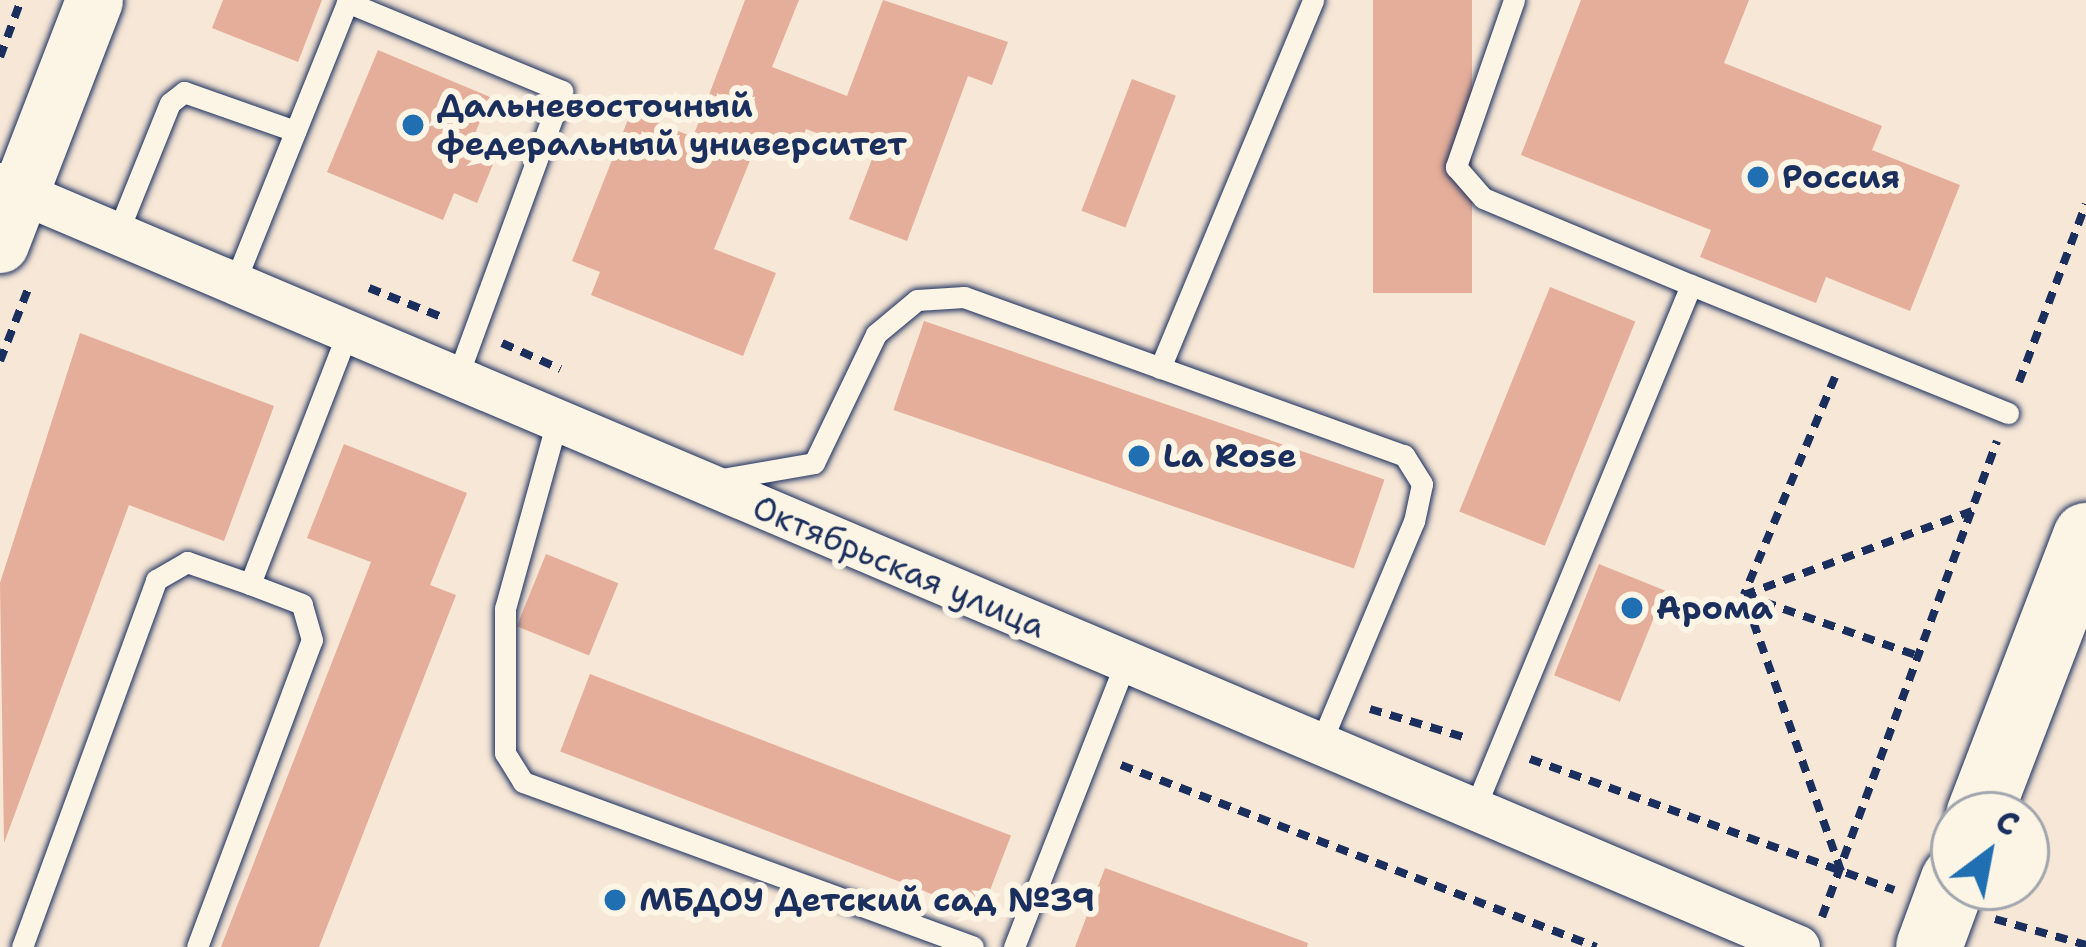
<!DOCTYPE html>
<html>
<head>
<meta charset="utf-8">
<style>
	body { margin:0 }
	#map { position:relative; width:2086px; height:947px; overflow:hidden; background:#f7e7d6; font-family:"Shantell Sans",sans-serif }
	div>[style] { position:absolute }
	.building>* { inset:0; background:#e4ae9a; transform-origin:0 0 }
	.path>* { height:8px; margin-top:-4px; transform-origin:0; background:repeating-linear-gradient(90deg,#1b2f5e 0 12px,transparent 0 21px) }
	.roads { filter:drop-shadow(0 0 3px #1b2f5e) drop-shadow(0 0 3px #1b2f5e) }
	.service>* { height:21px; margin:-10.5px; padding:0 10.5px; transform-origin:10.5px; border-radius:10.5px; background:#fcf5e5 }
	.minor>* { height:42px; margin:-21px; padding:0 21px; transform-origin:21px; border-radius:21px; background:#fcf5e5 }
	.secondary>* { height:57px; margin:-28.5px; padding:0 28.5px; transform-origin:28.5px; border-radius:28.5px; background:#fcf5e5 }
	.primary>* { height:66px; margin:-33px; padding:0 33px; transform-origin:33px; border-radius:33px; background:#fcf5e5 }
	.dots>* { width:33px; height:33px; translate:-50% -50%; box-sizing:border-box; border:6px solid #fcf5e5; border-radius:50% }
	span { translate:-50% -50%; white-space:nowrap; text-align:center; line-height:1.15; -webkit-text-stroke:12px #fcf5e5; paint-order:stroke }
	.poi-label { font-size:33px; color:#1b2f5e; font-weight:700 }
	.left { translate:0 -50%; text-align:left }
	.street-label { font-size:33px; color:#1b2f5e }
	.north { position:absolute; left:1930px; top:791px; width:120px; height:120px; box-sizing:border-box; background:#fcf5e5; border:3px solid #a2a6af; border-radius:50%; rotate:32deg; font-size:33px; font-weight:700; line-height:48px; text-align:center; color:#1b2f5e }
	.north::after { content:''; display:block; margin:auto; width:42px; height:54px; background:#1f6fb2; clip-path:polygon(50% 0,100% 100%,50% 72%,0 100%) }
</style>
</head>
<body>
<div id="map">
	<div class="building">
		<i style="clip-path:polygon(223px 0,322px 0,298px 62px,212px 28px)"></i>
		<i style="clip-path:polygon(745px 0,799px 0,772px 67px,847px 96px,883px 0,1008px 42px,992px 85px,968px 76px,907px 241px,849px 219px,874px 154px,806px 129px,798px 150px,760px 136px,714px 249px,776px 273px,743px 356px,591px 295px,600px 272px,572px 261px,631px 112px,693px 137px)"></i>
		<i style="left:1373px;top:0;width:99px;height:293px"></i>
		<i style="clip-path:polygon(1581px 0,1749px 0,1724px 63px,1882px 126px,1872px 150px,1960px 185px,1910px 311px,1826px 277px,1816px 303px,1700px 257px,1711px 230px,1521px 155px)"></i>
		<i style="clip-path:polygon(378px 50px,490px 97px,467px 153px,493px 164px,477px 203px,454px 193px,443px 220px,327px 172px)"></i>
		<i style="left:1132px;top:79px;width:47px;height:141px;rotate:21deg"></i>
		<i style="left:1550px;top:287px;width:92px;height:242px;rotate:22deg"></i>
		<i style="left:924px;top:321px;width:487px;height:94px;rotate:19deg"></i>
		<i style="clip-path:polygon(80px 333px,274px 406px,224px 541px,129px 505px,4px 843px,0 583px)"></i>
		<i style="clip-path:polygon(344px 444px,467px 493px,430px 585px,456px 595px,319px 947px,221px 947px,371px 562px,307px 538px)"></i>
		<i style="left:546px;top:554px;width:78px;height:78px;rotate:22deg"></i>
		<i style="left:1599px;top:564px;width:71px;height:120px;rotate:22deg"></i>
		<i style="left:590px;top:674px;width:451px;height:83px;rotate:21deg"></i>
		<i style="clip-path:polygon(1105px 868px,1308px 943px,1307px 947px,1075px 947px)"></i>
	</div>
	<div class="path">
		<i style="left:0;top:57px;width:61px;rotate:-69.8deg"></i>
		<i style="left:369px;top:288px;width:81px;rotate:21.8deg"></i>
		<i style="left:502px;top:343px;width:64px;rotate:24.1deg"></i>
		<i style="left:0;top:361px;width:83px;rotate:-68.7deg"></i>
		<i style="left:1835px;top:377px;width:236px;rotate:112.7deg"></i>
		<i style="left:1744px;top:595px;width:181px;rotate:19.3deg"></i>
		<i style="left:2019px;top:382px;width:190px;rotate:-69.4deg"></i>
		<i style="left:1370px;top:709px;width:104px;rotate:16.7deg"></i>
		<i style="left:1530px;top:759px;width:387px;rotate:19.8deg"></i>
		<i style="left:1121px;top:765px;width:509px;rotate:20.96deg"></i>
		<i style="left:1841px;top:871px;width:293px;rotate:-109.4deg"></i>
		<i style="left:1744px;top:595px;width:243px;rotate:-20.2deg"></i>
		<i style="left:1822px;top:917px;width:507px;rotate:-69.81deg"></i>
		<i style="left:1995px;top:919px;width:95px;rotate:15.9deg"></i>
	</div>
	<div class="roads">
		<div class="service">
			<i style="left:1514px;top:0;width:177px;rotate:109.2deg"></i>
			<i style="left:1456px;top:167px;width:41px;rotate:48.9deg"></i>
			<i style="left:1483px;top:198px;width:225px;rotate:22.7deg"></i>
			<i style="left:347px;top:2px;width:233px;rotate:22.5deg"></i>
			<i style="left:562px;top:91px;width:306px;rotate:110.1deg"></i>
			<i style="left:117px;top:234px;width:141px;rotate:-68deg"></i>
			<i style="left:170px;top:103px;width:18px;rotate:-38deg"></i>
			<i style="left:184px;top:92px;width:118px;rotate:19.4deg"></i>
			<i style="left:234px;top:284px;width:306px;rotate:-68.1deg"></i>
			<i style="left:1160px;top:368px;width:399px;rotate:-67.4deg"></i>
			<i style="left:557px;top:421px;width:194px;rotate:105.5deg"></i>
			<i style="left:505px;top:608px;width:145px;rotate:90deg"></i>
			<i style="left:505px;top:753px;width:34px;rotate:58deg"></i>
			<i style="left:523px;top:782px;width:479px;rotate:20.1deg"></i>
			<i style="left:716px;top:480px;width:99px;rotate:-9.8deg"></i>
			<i style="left:814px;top:463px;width:143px;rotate:-64.3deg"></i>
			<i style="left:876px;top:334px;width:53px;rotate:-39.7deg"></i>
			<i style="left:917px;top:300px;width:47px;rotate:-3.7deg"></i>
			<i style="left:964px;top:297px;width:468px;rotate:19.8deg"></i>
			<i style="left:1404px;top:455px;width:34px;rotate:58deg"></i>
			<i style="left:1422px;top:484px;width:38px;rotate:102deg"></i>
			<i style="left:1414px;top:521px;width:243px;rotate:112.8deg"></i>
			<i style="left:1474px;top:810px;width:568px;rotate:-67.54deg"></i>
			<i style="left:1691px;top:285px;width:342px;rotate:22deg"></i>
			<i style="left:22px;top:947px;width:391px;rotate:-69.9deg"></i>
			<i style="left:156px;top:580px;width:36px;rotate:-30deg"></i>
			<i style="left:187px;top:562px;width:67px;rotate:19.2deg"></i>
			<i style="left:250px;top:584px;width:271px;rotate:-68.8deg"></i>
			<i style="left:197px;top:947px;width:328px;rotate:-69.5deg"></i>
			<i style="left:312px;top:640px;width:37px;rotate:-106deg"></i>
			<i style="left:302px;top:604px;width:56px;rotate:-159deg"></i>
			<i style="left:1014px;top:947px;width:304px;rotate:-68.6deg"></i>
		</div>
		<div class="minor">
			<i style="left:0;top:184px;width:1954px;rotate:22.98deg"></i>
		</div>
		<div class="secondary">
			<i style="left:0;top:244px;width:261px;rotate:-68.9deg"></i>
		</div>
		<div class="primary">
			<i style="left:1979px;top:815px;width:299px;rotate:-69deg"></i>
			<i style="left:1929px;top:947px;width:72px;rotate:-69.8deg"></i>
		</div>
	</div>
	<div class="dots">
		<i style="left:413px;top:125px;background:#1f6fb2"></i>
		<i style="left:1758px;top:177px;background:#1f6fb2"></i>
		<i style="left:1139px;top:456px;background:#1f6fb2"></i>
		<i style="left:1632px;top:608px;background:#1f6fb2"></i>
		<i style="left:615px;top:900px;background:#1f6fb2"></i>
	</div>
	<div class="poi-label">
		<span class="left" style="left:437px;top:125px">Дальневосточный<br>федеральный университет</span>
		<span class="left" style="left:1782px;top:177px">Россия</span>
		<span class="left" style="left:1163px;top:456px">La Rose</span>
		<span class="left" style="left:1656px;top:608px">Арома</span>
		<span class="left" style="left:639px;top:900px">МБДОУ Детский сад №39</span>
	</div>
	<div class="street-label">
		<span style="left:899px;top:567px;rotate:23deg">Октябрьская улица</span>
	</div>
	<div class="north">С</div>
</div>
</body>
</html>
